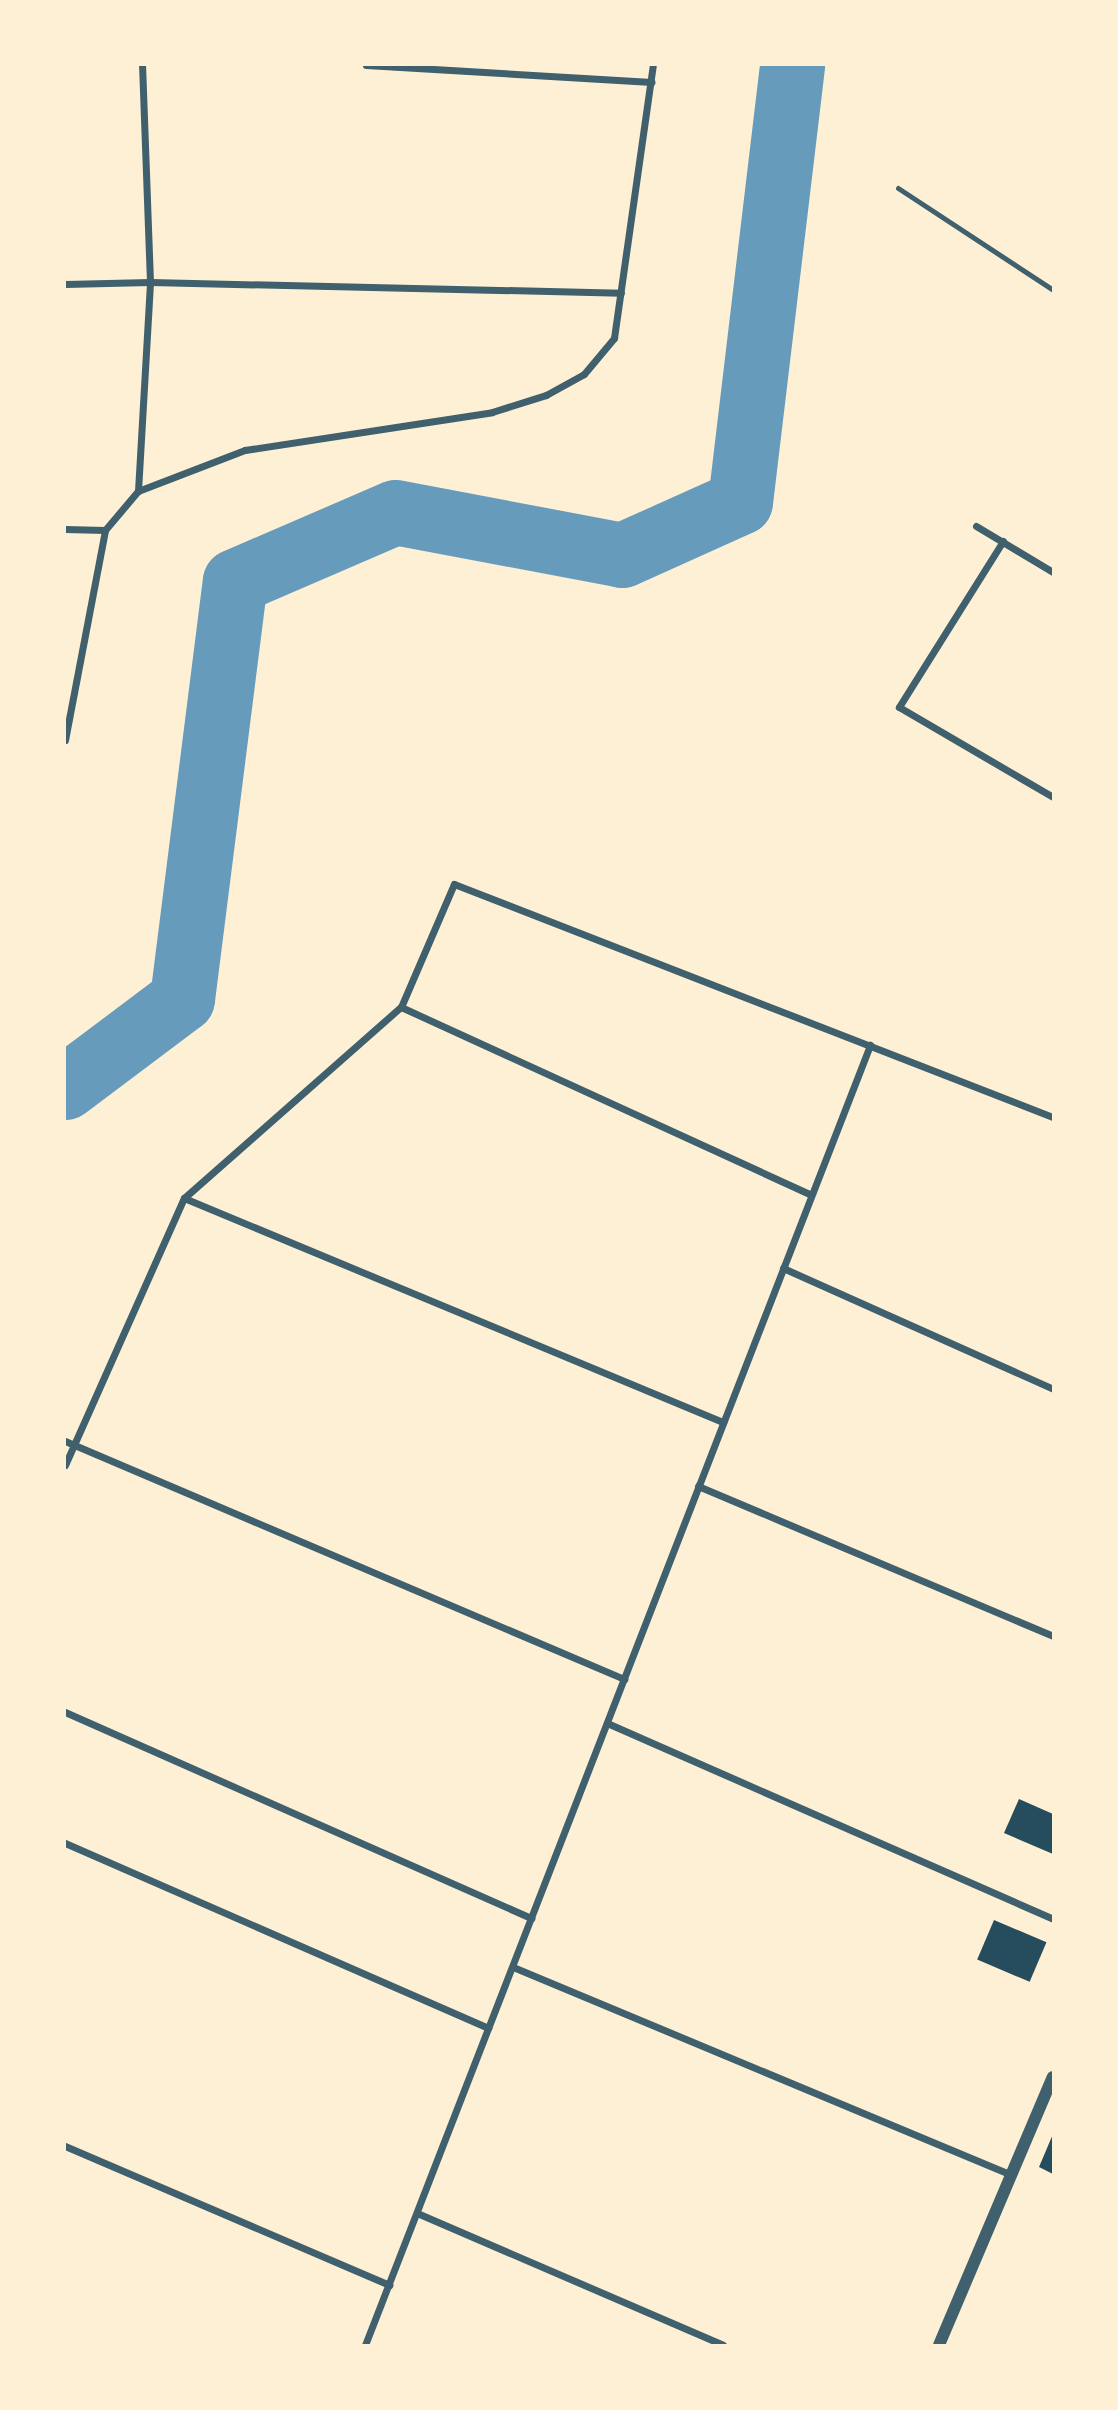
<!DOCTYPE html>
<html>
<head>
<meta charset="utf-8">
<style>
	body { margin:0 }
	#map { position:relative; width:1118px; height:2410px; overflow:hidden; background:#fdf0d5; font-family:"Space Grotesk",sans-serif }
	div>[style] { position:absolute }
	.river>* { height:65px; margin:-32.5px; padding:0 32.5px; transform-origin:32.5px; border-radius:32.5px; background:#669bbc }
	.building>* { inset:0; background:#264d5e; transform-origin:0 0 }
	.service>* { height:5px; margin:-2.5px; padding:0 2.5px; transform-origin:2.5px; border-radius:2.5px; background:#3f606c }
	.minor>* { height:7px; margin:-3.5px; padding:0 3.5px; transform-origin:3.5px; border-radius:3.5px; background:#3f606c }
	.tertiary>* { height:12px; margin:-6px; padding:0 6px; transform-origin:6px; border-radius:6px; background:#3f606c }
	span { translate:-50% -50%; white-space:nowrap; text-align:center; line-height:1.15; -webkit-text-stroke:5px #fdf0d5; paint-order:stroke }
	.frame { position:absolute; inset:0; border:66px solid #fdf0d5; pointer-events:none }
</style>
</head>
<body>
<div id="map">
	<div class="river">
		<i style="left:65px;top:1087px;width:146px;rotate:-36.9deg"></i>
		<i style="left:182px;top:999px;width:421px;rotate:-82.8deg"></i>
		<i style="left:235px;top:581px;width:174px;rotate:-23.3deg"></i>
		<i style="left:395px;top:512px;width:231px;rotate:10.7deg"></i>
		<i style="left:622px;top:555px;width:129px;rotate:-24.2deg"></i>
		<i style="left:740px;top:502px;width:440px;rotate:-83.2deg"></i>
	</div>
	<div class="building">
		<i style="clip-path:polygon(1019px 1799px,1053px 1814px,1053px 1854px,1004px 1833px)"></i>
		<i style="left:994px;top:1920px;width:57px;height:43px;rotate:23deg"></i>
		<i style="clip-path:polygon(1053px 2134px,1053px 2174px,1039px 2167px)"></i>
	</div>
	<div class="service">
		<i style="left:898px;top:188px;width:186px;rotate:33.3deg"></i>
	</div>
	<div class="minor">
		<i style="left:366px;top:65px;width:286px;rotate:3.4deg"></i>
		<i style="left:65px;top:284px;width:85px;rotate:-1.3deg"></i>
		<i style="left:150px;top:282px;width:471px;rotate:1.3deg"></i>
		<i style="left:138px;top:491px;width:115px;rotate:-21deg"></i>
		<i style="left:245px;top:450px;width:250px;rotate:-8.7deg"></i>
		<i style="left:492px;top:412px;width:57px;rotate:-17.5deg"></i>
		<i style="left:546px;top:395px;width:43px;rotate:-28.9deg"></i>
		<i style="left:584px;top:374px;width:47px;rotate:-50.2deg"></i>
		<i style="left:614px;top:338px;width:276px;rotate:-81.9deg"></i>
		<i style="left:976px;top:526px;width:90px;rotate:30.9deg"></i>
		<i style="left:65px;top:529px;width:40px;rotate:1.4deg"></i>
		<i style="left:1003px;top:541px;width:196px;rotate:122.1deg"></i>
		<i style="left:899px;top:707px;width:178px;rotate:30.3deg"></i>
		<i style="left:65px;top:740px;width:214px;rotate:-79.2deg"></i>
		<i style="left:105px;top:530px;width:51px;rotate:-49.8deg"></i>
		<i style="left:138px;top:491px;width:209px;rotate:-86.7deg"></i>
		<i style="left:150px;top:282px;width:217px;rotate:-92.1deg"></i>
		<i style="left:401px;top:1007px;width:134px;rotate:-66.7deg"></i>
		<i style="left:454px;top:884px;width:643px;rotate:21.26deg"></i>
		<i style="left:184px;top:1198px;width:584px;rotate:22.57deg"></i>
		<i style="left:783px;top:1268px;width:296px;rotate:24.1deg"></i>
		<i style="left:65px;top:1441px;width:608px;rotate:23.06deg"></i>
		<i style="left:65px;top:1465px;width:292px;rotate:-66deg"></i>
		<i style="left:184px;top:1198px;width:289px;rotate:-41.4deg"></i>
		<i style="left:401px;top:1007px;width:451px;rotate:24.6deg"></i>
		<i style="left:698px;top:1486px;width:385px;rotate:22.9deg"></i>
		<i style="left:65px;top:1712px;width:510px;rotate:23.85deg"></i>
		<i style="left:607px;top:1723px;width:487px;rotate:23.7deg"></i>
		<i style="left:65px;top:1843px;width:462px;rotate:23.6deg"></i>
		<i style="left:513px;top:1967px;width:541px;rotate:22.63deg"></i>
		<i style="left:65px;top:2146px;width:353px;rotate:23.2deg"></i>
		<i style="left:417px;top:2213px;width:333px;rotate:23.3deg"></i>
		<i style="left:365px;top:2345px;width:1395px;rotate:-68.77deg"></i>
	</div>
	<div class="tertiary">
		<i style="left:939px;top:2345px;width:291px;rotate:-67deg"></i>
	</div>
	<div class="frame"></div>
</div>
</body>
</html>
